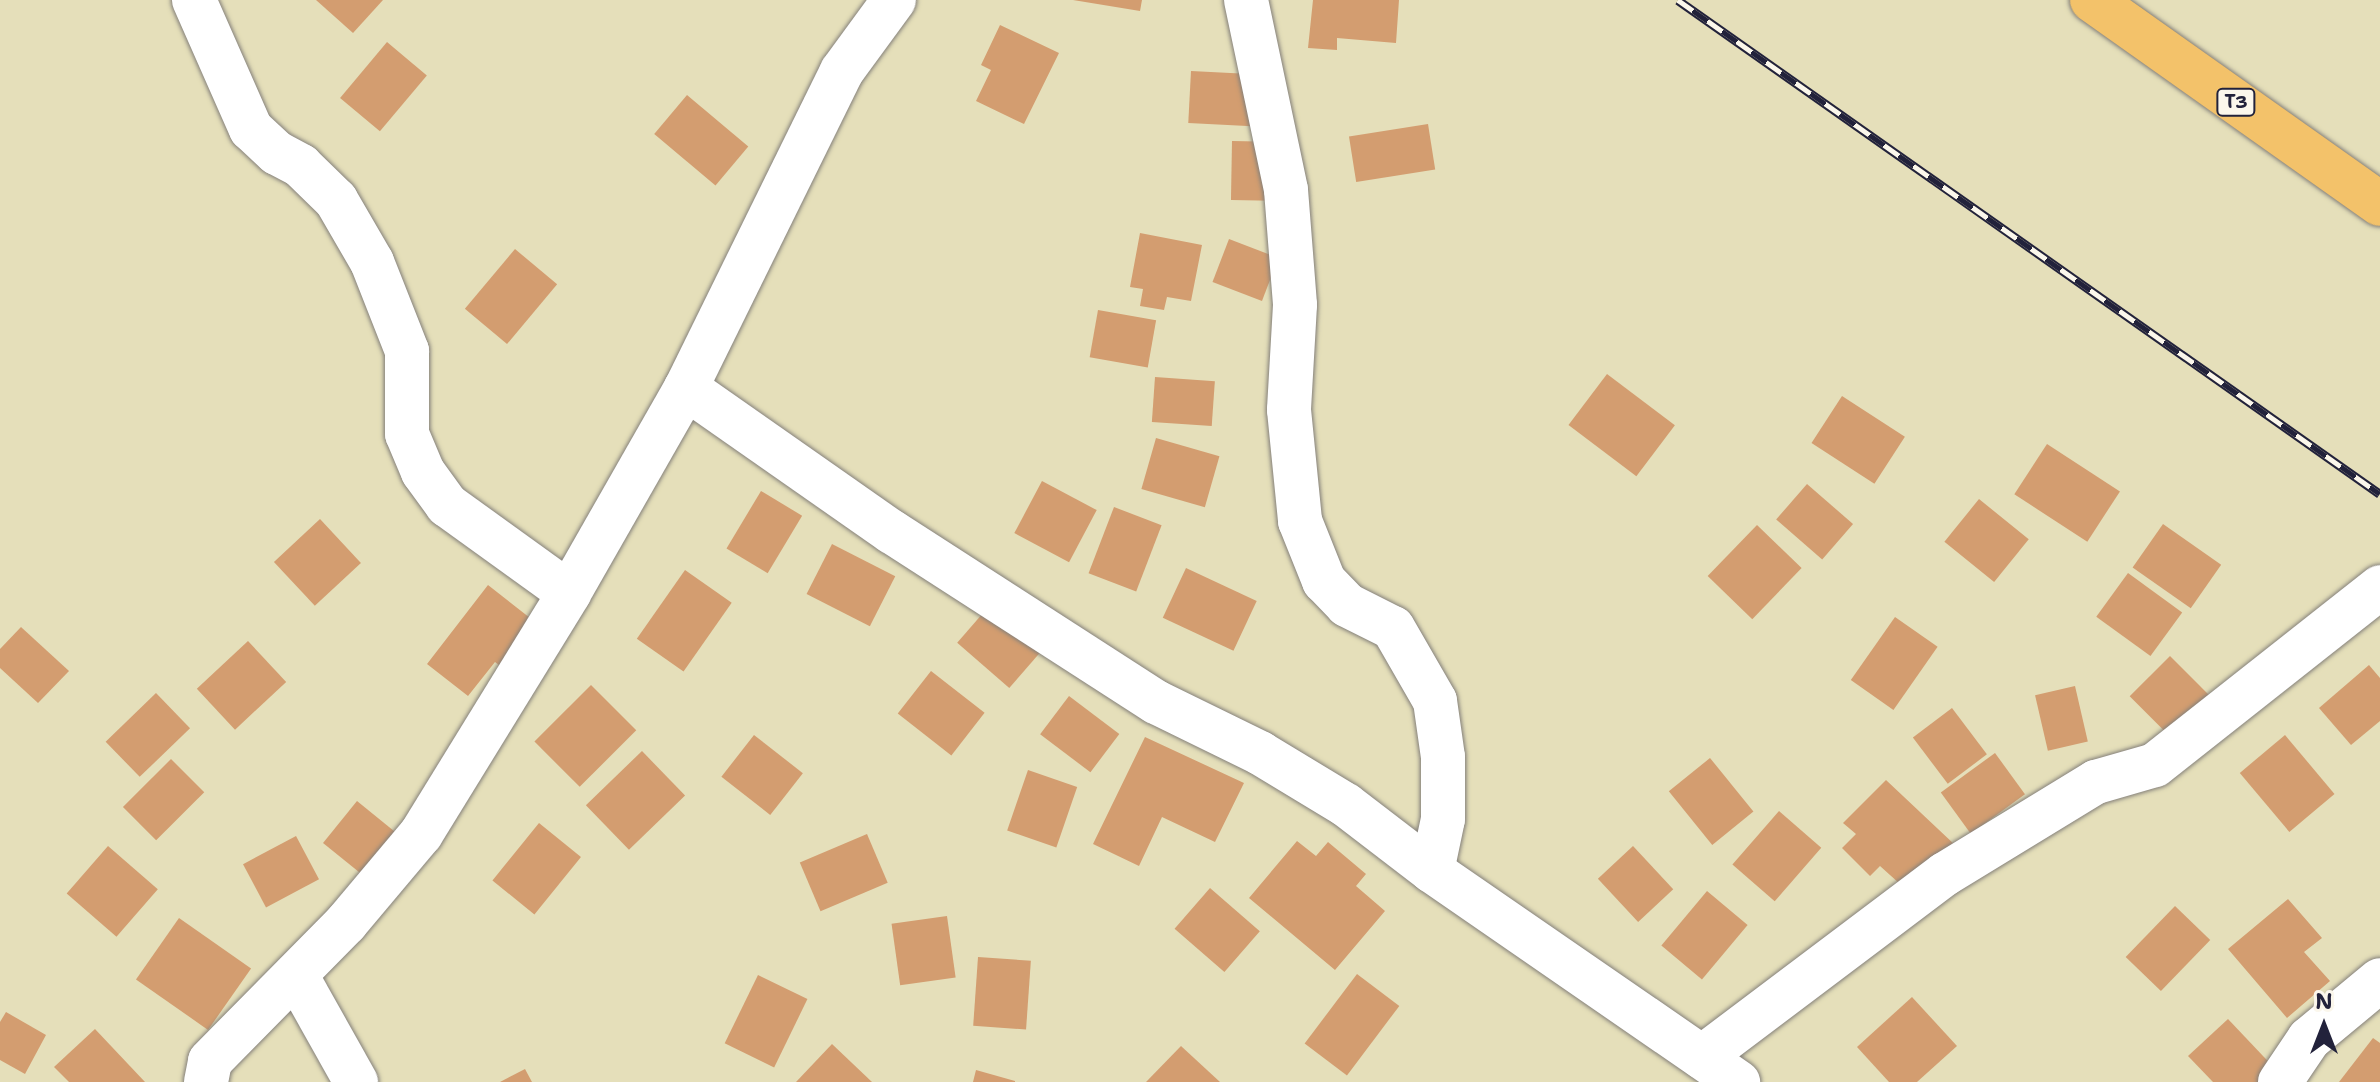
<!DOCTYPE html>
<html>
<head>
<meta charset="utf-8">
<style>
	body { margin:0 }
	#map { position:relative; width:2380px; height:1082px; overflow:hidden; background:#e5dfba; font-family:"Shantell Sans",sans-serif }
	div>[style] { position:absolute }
	.building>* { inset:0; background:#d39d70; transform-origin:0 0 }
	.roads { filter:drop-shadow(0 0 2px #84807a) drop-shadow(0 0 2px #84807a) }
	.minor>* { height:44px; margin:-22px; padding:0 22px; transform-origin:22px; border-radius:22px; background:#fff }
	.trunk>* { height:44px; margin:-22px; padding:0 22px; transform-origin:22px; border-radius:22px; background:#f3c26a }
	.rail>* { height:9px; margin-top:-4.5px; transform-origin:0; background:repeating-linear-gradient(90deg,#fbf7ec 0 18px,#22223b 0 36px); box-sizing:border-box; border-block:2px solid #22223b }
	span { translate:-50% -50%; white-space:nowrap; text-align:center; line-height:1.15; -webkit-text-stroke:6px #fbf7ec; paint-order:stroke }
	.shield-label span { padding:2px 6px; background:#fbf7ec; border:2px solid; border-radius:6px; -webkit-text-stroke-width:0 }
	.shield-label { font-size:18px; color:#22223b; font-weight:700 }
	.north { position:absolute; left:2284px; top:986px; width:80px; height:80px; -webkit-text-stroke:6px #fbf7ec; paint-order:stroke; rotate:0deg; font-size:22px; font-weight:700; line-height:32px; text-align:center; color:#22223b }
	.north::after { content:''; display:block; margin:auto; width:28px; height:36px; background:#22223b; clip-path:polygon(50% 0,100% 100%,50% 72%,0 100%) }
</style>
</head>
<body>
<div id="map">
	<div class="building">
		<i style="clip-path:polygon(316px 0,383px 0,353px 33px)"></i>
		<i style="clip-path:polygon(1073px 0,1142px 0,1140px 11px)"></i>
		<i style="clip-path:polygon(1313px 0,1399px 0,1396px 43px,1337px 38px,1337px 50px,1308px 48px)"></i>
		<i style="clip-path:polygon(1000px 25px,1059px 53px,1024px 124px,976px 101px,991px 70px,981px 65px)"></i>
		<i style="left:387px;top:42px;width:52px;height:73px;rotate:40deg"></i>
		<i style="left:1191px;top:71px;width:64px;height:52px;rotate:3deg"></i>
		<i style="left:687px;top:95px;width:80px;height:51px;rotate:40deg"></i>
		<i style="left:1428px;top:124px;width:46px;height:80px;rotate:81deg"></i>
		<i style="left:1232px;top:141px;width:49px;height:59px;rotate:1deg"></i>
		<i style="clip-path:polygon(1140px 233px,1202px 245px,1191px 301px,1167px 297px,1164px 310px,1140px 306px,1143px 289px,1130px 287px)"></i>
		<i style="left:1229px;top:239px;width:53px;height:46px;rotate:21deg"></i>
		<i style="left:515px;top:249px;width:55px;height:78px;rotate:40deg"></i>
		<i style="left:1098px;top:310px;width:59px;height:48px;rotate:10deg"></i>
		<i style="left:1607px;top:374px;width:85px;height:64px;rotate:37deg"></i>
		<i style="left:1155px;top:377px;width:60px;height:45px;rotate:4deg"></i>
		<i style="left:1842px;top:396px;width:75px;height:56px;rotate:33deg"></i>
		<i style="left:1156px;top:438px;width:66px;height:53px;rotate:16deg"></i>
		<i style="left:2047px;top:444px;width:87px;height:60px;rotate:33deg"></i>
		<i style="left:1042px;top:481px;width:62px;height:59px;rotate:28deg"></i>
		<i style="left:1807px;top:484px;width:61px;height:47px;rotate:41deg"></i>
		<i style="left:761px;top:491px;width:48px;height:67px;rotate:31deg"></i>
		<i style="left:1979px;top:499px;width:64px;height:55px;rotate:39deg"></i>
		<i style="left:1114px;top:507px;width:51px;height:71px;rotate:21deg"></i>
		<i style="left:320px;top:519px;width:60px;height:63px;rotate:47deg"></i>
		<i style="left:2163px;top:524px;width:71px;height:53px;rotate:35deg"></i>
		<i style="left:1757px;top:525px;width:62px;height:71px;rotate:44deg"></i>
		<i style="left:832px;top:544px;width:71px;height:56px;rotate:27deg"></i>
		<i style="left:1186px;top:568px;width:78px;height:55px;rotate:25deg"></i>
		<i style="left:685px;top:570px;width:57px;height:84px;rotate:35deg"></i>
		<i style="left:2128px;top:573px;width:67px;height:54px;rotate:36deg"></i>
		<i style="clip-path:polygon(488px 585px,539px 625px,504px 669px,495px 662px,468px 696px,427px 664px)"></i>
		<i style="left:990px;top:605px;width:69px;height:50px;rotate:41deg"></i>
		<i style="left:1895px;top:617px;width:52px;height:77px;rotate:35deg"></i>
		<i style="clip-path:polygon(21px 627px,69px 671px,38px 703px,0 668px,0 649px)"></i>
		<i style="left:248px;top:641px;width:56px;height:70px;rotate:47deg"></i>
		<i style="left:2170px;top:656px;width:65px;height:57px;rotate:45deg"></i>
		<i style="clip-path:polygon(2369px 665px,2380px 678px,2380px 721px,2351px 745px,2319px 708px)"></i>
		<i style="left:931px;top:671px;width:68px;height:54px;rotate:38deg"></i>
		<i style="left:591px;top:685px;width:64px;height:80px;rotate:45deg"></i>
		<i style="left:2075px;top:686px;width:57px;height:41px;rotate:77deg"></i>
		<i style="left:156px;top:693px;width:49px;height:70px;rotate:46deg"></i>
		<i style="left:1069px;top:696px;width:63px;height:48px;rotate:37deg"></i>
		<i style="left:1952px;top:708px;width:58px;height:49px;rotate:53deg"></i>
		<i style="left:754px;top:735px;width:62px;height:53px;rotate:38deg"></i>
		<i style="left:2285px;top:735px;width:77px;height:59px;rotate:50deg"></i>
		<i style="clip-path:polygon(1145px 737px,1244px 783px,1215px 842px,1162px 817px,1139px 866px,1093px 844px)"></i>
		<i style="left:642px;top:751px;width:62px;height:78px;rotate:46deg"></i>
		<i style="left:1995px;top:753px;width:51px;height:67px;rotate:54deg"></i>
		<i style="left:1710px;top:758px;width:69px;height:53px;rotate:51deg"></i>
		<i style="left:171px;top:759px;width:47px;height:68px;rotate:45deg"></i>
		<i style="left:1028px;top:770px;width:52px;height:64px;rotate:19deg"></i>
		<i style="clip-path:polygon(1886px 780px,1955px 845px,1921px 879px,1912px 871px,1900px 884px,1880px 866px,1870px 876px,1842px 848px,1856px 834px,1843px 823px)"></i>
		<i style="left:357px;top:801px;width:63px;height:54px;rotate:39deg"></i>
		<i style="left:1779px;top:811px;width:56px;height:71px;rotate:41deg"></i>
		<i style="left:539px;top:823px;width:54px;height:74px;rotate:39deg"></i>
		<i style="left:867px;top:834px;width:53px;height:73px;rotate:67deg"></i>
		<i style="left:296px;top:836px;width:49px;height:60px;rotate:62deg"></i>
		<i style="clip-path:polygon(1297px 841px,1316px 856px,1328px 842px,1366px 874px,1356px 886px,1385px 911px,1335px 970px,1249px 898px)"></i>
		<i style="left:108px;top:846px;width:66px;height:63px;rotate:41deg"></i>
		<i style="left:1633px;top:846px;width:59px;height:48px;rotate:47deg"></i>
		<i style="left:1210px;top:888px;width:66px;height:54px;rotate:41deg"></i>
		<i style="left:1707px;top:891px;width:53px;height:71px;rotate:40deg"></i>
		<i style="clip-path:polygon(2288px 899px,2322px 938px,2304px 952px,2330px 981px,2287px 1018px,2228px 949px)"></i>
		<i style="left:2175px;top:906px;width:49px;height:71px;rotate:44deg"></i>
		<i style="left:947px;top:916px;width:62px;height:56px;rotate:82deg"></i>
		<i style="left:179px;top:918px;width:88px;height:75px;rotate:35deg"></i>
		<i style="left:978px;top:957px;width:53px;height:69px;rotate:4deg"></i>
		<i style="left:1357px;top:974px;width:53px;height:87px;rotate:37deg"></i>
		<i style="left:758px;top:975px;width:55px;height:76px;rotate:26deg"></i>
		<i style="clip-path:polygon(1912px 997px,1957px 1046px,1917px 1082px,1889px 1082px,1857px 1047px)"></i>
		<i style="clip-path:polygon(6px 1012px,46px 1035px,25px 1074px,0 1060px,0 1022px)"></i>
		<i style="clip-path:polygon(2228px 1019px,2281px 1075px,2274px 1082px,2213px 1082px,2188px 1056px)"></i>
		<i style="clip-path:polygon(95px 1029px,145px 1082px,69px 1082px,54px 1067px)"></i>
		<i style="clip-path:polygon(2373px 1038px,2380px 1043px,2380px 1082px,2339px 1082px)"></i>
		<i style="clip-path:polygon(832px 1044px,872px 1082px,796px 1082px)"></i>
		<i style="clip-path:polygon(1181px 1046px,1220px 1082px,1146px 1082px)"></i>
		<i style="clip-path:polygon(525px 1069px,532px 1082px,500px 1082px)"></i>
		<i style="clip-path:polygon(976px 1070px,1015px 1081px,1015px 1082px,973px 1082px)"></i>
	</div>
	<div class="roads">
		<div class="minor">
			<i style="left:194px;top:0;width:141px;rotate:66.2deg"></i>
			<i style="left:251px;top:129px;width:35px;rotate:43deg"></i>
			<i style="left:277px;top:153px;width:27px;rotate:28deg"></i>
			<i style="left:301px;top:166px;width:49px;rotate:44.2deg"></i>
			<i style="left:336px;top:200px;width:72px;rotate:59.9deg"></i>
			<i style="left:372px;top:262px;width:96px;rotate:68.5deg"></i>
			<i style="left:407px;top:351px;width:83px;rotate:90deg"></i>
			<i style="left:407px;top:434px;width:41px;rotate:67.2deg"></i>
			<i style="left:423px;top:472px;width:41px;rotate:54deg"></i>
			<i style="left:447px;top:505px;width:150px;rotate:35.8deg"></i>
			<i style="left:1246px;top:0;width:194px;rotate:78.1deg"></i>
			<i style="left:1286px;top:190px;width:115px;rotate:85.5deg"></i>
			<i style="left:1295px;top:305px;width:105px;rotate:93.3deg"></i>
			<i style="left:1289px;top:410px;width:112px;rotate:84.3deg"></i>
			<i style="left:1300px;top:521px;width:65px;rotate:68.2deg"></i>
			<i style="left:1324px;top:581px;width:33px;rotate:46deg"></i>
			<i style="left:1347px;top:605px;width:51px;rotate:26.6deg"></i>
			<i style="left:1393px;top:628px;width:84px;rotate:60.1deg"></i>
			<i style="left:1435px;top:701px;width:57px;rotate:81.9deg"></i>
			<i style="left:1443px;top:757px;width:62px;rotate:90deg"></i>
			<i style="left:1443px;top:819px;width:53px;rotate:101.9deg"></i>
			<i style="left:686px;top:388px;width:251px;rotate:35deg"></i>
			<i style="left:892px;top:532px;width:314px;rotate:32.8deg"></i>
			<i style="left:1156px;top:702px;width:116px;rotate:26.1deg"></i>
			<i style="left:1260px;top:753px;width:100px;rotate:31.2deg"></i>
			<i style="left:1346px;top:805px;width:108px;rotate:37.5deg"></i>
			<i style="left:1432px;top:871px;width:372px;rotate:34.6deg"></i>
			<i style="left:296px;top:975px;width:123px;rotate:60.7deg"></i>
			<i style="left:1702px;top:1057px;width:304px;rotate:-37deg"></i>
			<i style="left:1945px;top:874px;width:177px;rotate:-31.4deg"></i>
			<i style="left:2096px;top:782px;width:61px;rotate:-16.1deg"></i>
			<i style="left:2155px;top:765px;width:287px;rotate:-38.3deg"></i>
			<i style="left:206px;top:1082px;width:21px;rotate:-79deg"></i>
			<i style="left:210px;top:1061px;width:194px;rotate:-45.4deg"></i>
			<i style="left:346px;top:923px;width:116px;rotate:-49.9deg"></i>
			<i style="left:421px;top:834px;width:283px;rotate:-58.4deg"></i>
			<i style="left:569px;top:593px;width:236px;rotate:-60.3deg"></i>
			<i style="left:686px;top:388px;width:353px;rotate:-63.8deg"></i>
			<i style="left:842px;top:71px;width:88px;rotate:-53.8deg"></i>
			<i style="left:2280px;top:1082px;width:52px;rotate:-56deg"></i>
			<i style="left:2309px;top:1039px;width:92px;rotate:-39.7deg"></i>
		</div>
		<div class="trunk">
			<i style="left:2092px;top:0;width:353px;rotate:35.3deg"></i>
		</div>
	</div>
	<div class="rail">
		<i style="left:1678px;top:0;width:858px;rotate:35.13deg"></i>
	</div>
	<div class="shield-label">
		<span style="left:2236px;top:102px">T3</span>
	</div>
	<div class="north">N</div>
</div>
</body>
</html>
